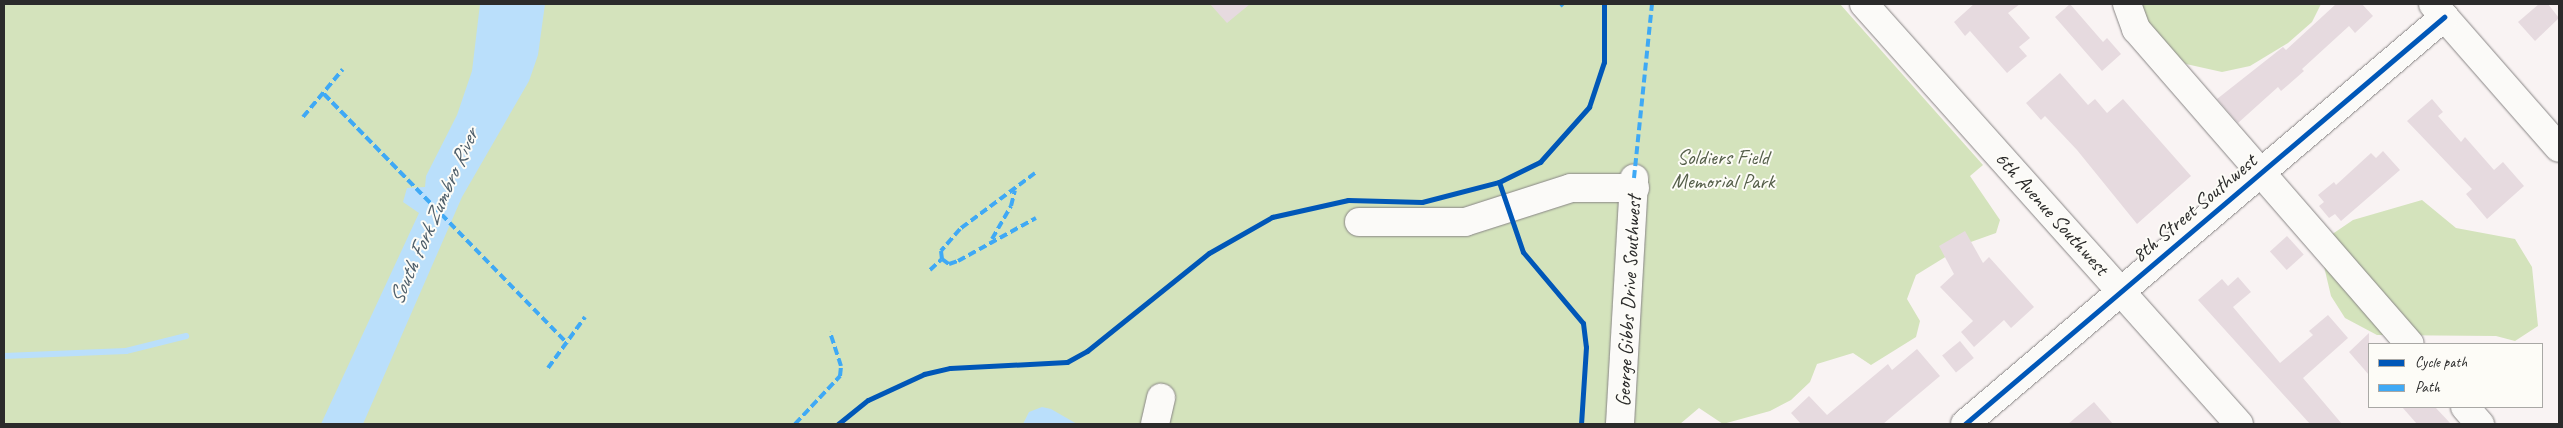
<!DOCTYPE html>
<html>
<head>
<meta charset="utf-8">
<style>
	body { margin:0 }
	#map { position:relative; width:2563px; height:428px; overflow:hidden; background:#f9f3f3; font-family:Caveat,sans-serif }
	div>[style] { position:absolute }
	.green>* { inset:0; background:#d4e3bc }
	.water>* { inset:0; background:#badffb }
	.stream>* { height:6px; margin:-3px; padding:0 3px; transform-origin:3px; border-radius:3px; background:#badffb }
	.building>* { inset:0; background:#e6dadf; transform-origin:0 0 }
	.roads { filter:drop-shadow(0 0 1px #888585) drop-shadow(0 0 1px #888585) }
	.minor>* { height:28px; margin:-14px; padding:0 14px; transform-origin:14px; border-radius:14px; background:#fbfaf8 }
	.quiet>* { height:4px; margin-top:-2px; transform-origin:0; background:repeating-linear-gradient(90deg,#3fa9f5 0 8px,transparent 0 12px) }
	.cycleway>* { height:5px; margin:-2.5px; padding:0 2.5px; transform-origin:2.5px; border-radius:2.5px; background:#0057b8 }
	span { translate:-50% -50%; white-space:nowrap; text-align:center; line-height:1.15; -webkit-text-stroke:4px #fdfcf7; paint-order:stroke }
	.park-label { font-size:21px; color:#545e49 }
	.street-label { font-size:21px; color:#2b2b2b }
	.water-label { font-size:22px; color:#4e5e6a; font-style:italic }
	.frame { position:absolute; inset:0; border:5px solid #2b2b2b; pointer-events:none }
	.legend { position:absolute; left:2368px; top:343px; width:175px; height:65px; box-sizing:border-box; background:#fdfcf7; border:1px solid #a9a8a5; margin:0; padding:6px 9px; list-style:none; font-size:15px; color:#2b2b2b }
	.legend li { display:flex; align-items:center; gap:10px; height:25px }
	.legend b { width:25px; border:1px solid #a9a8a5 }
</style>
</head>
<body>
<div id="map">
	<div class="green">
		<i style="clip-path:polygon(4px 4px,1840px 4px,1983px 165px,1970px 176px,2000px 220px,1996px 233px,1968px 243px,1916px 275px,1907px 299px,1920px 321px,1916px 337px,1871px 365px,1853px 353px,1817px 364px,1810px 382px,1791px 400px,1770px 411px,1723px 424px,1699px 408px,1680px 424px,4px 424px)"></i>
		<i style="clip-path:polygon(2142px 4px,2321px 4px,2312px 22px,2288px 43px,2250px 66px,2222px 72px,2186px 64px,2139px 19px)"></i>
		<i style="clip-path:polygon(2422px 200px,2456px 228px,2515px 239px,2532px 267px,2538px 326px,2515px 341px,2496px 336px,2377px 335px,2345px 318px,2331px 296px,2322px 258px,2331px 235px,2353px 220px)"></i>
	</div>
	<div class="water">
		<i style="clip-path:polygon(480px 4px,545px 4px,538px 55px,529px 81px,462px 197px,363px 424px,321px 424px,419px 213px,403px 202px,407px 188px,425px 187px,426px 176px,457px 115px,472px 71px)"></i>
		<i style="clip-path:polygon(1042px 407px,1051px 409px,1077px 424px,1023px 424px,1029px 412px)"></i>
	</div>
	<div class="stream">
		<i style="left:4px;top:356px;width:122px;rotate:-2.3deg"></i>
		<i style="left:126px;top:351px;width:62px;rotate:-14deg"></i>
	</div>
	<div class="building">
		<i style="clip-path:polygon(1210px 4px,1250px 4px,1227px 23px)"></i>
		<i style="clip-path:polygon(1974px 4px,2020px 4px,2008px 13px,2030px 38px,2019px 47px,2027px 56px,2007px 73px,1970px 31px,1965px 36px,1954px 22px)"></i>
		<i style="clip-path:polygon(2070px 4px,2103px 42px,2107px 38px,2121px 54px,2102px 71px,2055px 17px)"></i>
		<i style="clip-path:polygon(2336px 4px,2362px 4px,2373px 16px,2355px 33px,2349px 26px,2302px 69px,2304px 71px,2281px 91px,2278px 87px,2238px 123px,2217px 99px,2283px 47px,2286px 50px)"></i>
		<i style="clip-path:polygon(2539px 4px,2548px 4px,2559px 18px,2535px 41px,2518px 22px)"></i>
		<i style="clip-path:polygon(2060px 73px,2088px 105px,2095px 99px,2107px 113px,2123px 99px,2191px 176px,2137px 224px,2077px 150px,2045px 116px,2041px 120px,2026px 103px)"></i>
		<i style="clip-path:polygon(2432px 99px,2443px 112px,2438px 116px,2461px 142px,2465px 137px,2494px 170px,2503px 162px,2524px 186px,2487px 219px,2466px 194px,2472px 189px,2407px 121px)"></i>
		<i style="clip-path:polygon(2383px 151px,2400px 170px,2341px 221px,2335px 214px,2329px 218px,2319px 206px,2324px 202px,2318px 195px,2334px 182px,2336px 185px,2371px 153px,2376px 158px)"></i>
		<i style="clip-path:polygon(1965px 231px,1983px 263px,1989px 257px,2034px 307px,2011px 328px,2004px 320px,1974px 347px,1961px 332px,1973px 321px,1940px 287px,1954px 274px,1939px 246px)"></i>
		<i style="left:2287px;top:236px;width:25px;height:23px;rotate:48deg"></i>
		<i style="clip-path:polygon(2238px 277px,2251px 292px,2233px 307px,2280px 363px,2313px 335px,2309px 331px,2328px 315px,2348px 338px,2303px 378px,2342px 424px,2310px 424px,2198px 300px,2222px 279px,2228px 286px)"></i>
		<i style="clip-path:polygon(2369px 333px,2369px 375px,2349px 352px)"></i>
		<i style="left:1960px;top:341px;width:22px;height:23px;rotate:51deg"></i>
		<i style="clip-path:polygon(1917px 349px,1940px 376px,1883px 424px,1801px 424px,1791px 413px,1809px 396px,1827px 415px,1888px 364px,1892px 370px)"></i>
		<i style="clip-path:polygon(2094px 402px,2113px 424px,2068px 424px)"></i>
		<i style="clip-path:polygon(2402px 407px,2435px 407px,2451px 424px,2417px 424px)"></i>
	</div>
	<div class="roads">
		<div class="minor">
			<i style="left:1864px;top:4px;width:563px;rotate:48.24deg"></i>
			<i style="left:2127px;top:4px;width:27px;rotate:70deg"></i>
			<i style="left:2136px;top:29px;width:417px;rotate:49deg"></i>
			<i style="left:2433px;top:4px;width:191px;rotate:48.8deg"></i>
			<i style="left:1359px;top:222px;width:106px"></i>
			<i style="left:1465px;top:222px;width:111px;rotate:-17.8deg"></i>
			<i style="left:1571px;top:188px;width:64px"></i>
			<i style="left:2465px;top:407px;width:23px;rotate:49deg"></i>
			<i style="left:1155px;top:424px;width:27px;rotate:-77deg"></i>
			<i style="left:1620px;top:424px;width:246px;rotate:-86.7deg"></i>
			<i style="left:1965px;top:424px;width:629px;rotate:-40.35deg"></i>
		</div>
	</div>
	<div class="quiet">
		<i style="left:1561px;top:4px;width:3px;rotate:45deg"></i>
		<i style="left:324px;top:94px;width:348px;rotate:45.7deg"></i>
		<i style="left:303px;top:117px;width:62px;rotate:-50.2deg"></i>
		<i style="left:1035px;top:173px;width:94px;rotate:143.3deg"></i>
		<i style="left:960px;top:229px;width:29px;rotate:131deg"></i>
		<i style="left:941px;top:251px;width:8px;rotate:83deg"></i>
		<i style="left:942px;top:259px;width:9px;rotate:36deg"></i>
		<i style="left:949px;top:264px;width:9px;rotate:-18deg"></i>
		<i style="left:958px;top:261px;width:89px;rotate:-28.9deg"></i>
		<i style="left:1634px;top:178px;width:175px;rotate:-84.1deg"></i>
		<i style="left:992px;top:239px;width:38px;rotate:-60deg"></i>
		<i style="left:1011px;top:206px;width:16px;rotate:-76deg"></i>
		<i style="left:930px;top:270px;width:16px;rotate:-43deg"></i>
		<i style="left:548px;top:368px;width:63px;rotate:-54deg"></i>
		<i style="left:795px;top:424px;width:66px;rotate:-46.8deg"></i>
		<i style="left:840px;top:376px;width:10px;rotate:-84deg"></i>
		<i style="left:841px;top:366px;width:36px;rotate:-108deg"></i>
	</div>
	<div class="cycleway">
		<i style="left:1499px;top:182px;width:74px;rotate:71.1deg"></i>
		<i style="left:1523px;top:252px;width:93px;rotate:49.8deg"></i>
		<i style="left:1583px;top:323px;width:24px;rotate:83deg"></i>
		<i style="left:1586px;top:347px;width:77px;rotate:93.7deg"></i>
		<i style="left:838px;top:424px;width:38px;rotate:-39deg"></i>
		<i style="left:868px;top:400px;width:62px;rotate:-24.9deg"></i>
		<i style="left:924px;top:374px;width:27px;rotate:-13deg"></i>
		<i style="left:950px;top:368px;width:117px;rotate:-2.9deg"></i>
		<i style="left:1067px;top:362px;width:23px;rotate:-29deg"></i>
		<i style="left:1087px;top:351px;width:156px;rotate:-38.8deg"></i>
		<i style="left:1209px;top:253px;width:73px;rotate:-29.7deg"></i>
		<i style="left:1272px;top:217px;width:78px;rotate:-12.6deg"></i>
		<i style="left:1348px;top:200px;width:74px;rotate:1.5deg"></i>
		<i style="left:1422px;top:202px;width:80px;rotate:-14.6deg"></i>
		<i style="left:1499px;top:182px;width:46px;rotate:-26deg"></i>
		<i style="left:1540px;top:162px;width:74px;rotate:-48.3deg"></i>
		<i style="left:1589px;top:107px;width:47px;rotate:-71.6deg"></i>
		<i style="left:1604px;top:62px;width:58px;rotate:-90deg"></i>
		<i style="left:1965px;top:424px;width:629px;rotate:-40.35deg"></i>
	</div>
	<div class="park-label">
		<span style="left:1723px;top:169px">Soldiers Field<br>Memorial Park</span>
	</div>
	<div class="street-label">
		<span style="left:2194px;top:208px;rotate:-40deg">8th Street Southwest</span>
		<span style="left:2052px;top:213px;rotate:48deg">6th Avenue Southwest</span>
		<span style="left:1628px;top:301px;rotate:-87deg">George Gibbs Drive Southwest</span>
	</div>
	<div class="water-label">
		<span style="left:434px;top:217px;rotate:-66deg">South Fork Zumbro River</span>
	</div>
	<div class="frame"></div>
	<ul class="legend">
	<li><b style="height:6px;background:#0057b8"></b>Cycle path</li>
	<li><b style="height:6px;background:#3fa9f5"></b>Path</li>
	</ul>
</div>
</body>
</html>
